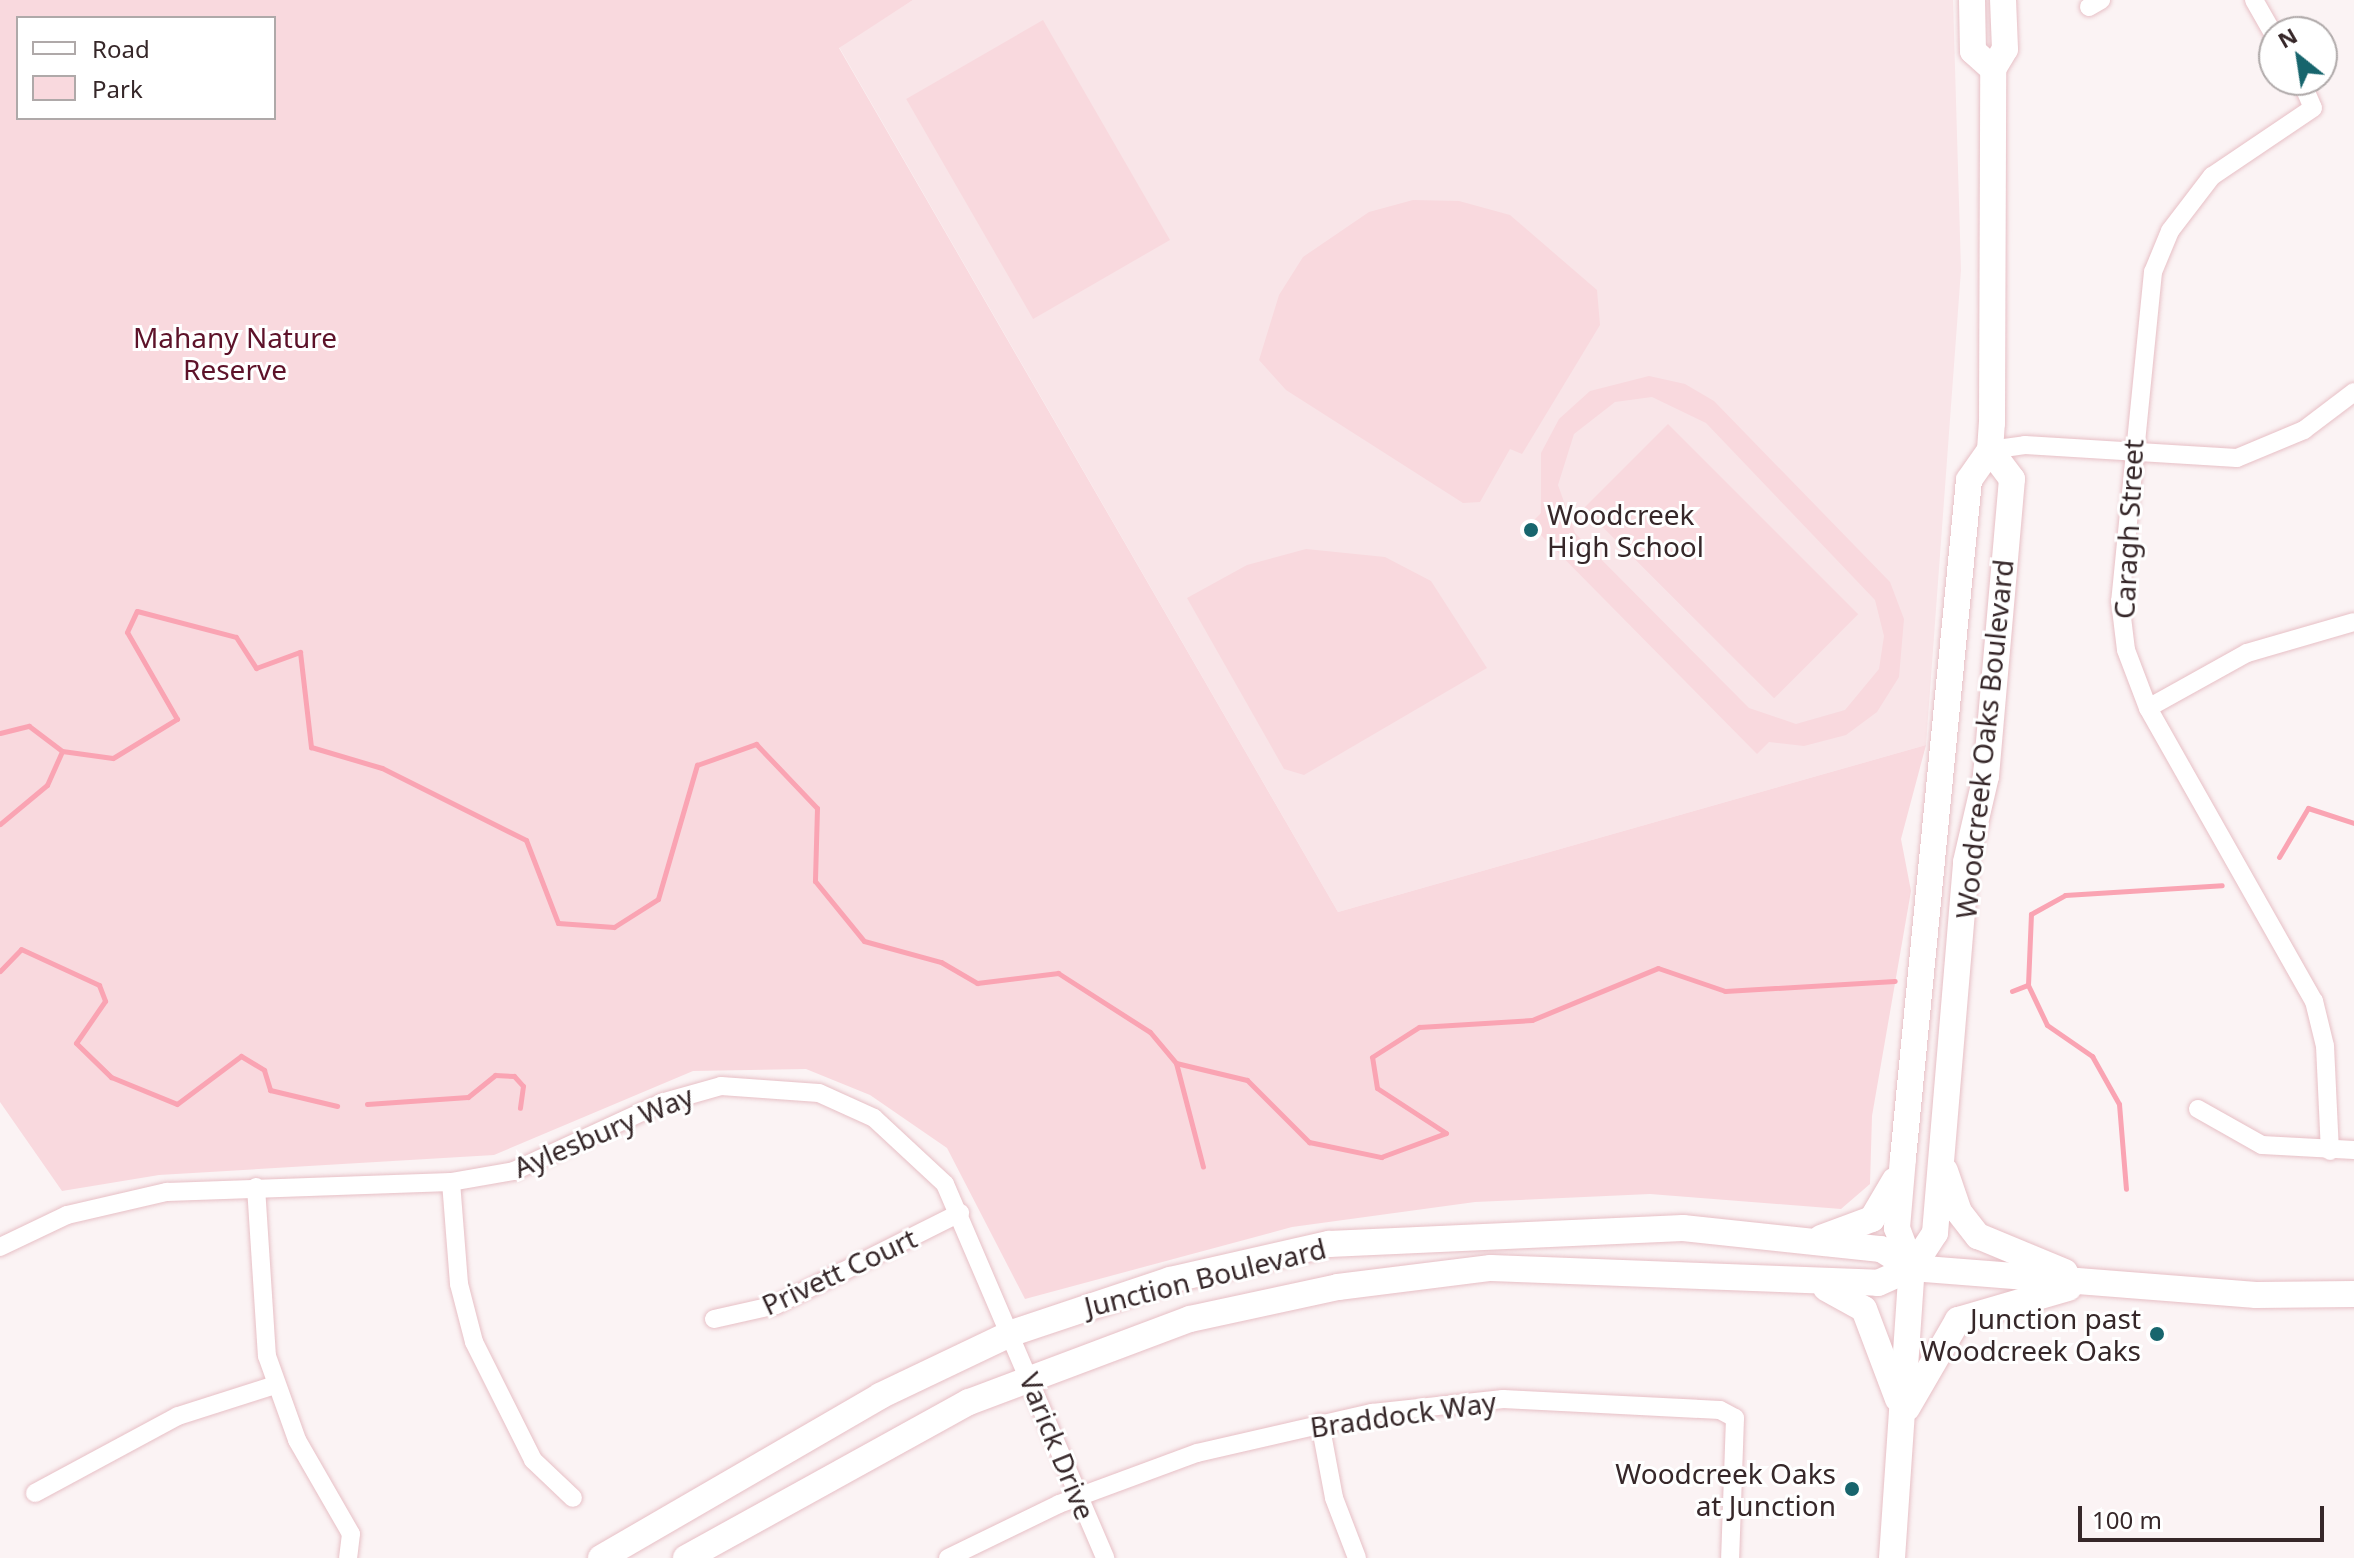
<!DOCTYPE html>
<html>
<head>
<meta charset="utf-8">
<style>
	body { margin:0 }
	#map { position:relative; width:2354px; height:1558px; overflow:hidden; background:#fbf3f4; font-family:"Noto Sans",sans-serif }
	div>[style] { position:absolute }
	.built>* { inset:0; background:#f9e5e8 }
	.green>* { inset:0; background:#f9d9de; transform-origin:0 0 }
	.stream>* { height:5px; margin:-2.5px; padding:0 2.5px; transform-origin:2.5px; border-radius:2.5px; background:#faa4b3 }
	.roads { filter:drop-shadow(0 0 2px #e7c0c6) drop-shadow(0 0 2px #e7c0c6) }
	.minor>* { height:18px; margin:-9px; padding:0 9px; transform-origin:9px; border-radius:9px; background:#fff }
	.secondary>* { height:26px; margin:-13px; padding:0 13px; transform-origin:13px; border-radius:13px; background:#fff }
	.dots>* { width:22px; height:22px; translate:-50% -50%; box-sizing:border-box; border:4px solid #fff; border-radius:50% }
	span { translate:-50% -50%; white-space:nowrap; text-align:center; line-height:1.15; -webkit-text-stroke:6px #fff; paint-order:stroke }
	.park-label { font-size:28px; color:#5d1229 }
	.poi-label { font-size:28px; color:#362729 }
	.left { translate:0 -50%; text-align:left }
	.right { translate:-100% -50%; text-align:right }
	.street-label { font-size:28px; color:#362729 }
	.legend { position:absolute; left:16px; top:16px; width:260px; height:104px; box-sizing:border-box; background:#fff; border:2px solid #afa9a9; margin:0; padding:10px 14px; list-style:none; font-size:24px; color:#362729 }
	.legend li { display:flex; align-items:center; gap:16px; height:40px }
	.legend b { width:40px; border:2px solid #afa9a9 }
	.north { position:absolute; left:2258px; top:16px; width:80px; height:80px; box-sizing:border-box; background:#fff; border:2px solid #afa9a9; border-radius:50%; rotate:330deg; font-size:22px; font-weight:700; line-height:32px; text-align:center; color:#362729 }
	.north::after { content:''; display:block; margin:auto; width:28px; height:36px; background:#17656d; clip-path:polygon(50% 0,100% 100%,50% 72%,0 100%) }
	.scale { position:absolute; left:2078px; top:1506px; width:246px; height:36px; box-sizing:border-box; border:4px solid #362729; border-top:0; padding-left:10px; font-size:24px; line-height:28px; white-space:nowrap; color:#362729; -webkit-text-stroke:6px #fff; paint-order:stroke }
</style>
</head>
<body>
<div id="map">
	<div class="built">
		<i style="clip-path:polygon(913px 0,1953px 0,1961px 270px,1926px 745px,1338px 912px,839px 47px)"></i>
	</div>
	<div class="green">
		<i style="clip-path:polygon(evenodd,0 0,913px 0,839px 48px,1338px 912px,1926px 745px,1901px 839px,1911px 891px,1872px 1116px,1870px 1184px,1841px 1209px,1650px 1194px,1475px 1202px,1292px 1227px,1025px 1299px,947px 1148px,870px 1095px,806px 1069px,693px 1071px,494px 1155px,159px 1175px,62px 1191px,0 1102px,0 0,18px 18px,274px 18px,274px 118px,18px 118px,18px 18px)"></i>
		<i style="left:1043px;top:20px;width:254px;height:158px;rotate:60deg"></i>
		<i style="clip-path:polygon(1413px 200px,1459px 201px,1510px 215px,1597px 290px,1600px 325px,1522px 454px,1510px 449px,1480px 502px,1463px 503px,1286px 390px,1259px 360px,1279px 295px,1303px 257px,1369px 212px)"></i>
		<i style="clip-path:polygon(evenodd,1649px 376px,1685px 384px,1714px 401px,1890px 582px,1904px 619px,1899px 677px,1877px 712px,1846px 735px,1804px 746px,1769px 742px,1757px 754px,1530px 524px,1541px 513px,1541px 453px,1559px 419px,1590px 391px,1649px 376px,1652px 397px,1706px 423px,1875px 600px,1884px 636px,1879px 669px,1845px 710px,1796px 724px,1749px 708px,1575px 533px,1558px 485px,1574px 434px,1615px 402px,1652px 397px)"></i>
		<i style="left:1668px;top:424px;width:269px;height:119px;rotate:45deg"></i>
		<i style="clip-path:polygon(1306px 549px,1385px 557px,1431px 581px,1487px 668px,1304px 775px,1284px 769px,1187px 598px,1247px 565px)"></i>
	</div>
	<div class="stream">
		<i style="left:0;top:733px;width:30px;rotate:-14deg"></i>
		<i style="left:29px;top:726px;width:41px;rotate:37.1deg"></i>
		<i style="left:62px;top:751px;width:51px;rotate:7.8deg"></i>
		<i style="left:113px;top:758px;width:75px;rotate:-31.4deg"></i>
		<i style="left:177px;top:719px;width:100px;rotate:-119.9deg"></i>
		<i style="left:127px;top:632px;width:23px;rotate:-65deg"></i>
		<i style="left:137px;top:611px;width:102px;rotate:14.7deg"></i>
		<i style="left:236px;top:637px;width:37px;rotate:57deg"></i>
		<i style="left:256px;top:668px;width:47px;rotate:-20deg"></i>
		<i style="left:300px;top:652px;width:96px;rotate:83.4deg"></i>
		<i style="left:311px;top:747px;width:74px;rotate:16.5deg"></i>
		<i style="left:382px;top:768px;width:161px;rotate:26.6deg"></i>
		<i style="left:526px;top:840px;width:89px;rotate:68.9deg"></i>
		<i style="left:558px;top:923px;width:56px;rotate:4.1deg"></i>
		<i style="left:614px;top:927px;width:52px;rotate:-32.5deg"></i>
		<i style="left:658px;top:899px;width:140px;rotate:-73.8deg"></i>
		<i style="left:697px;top:765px;width:63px;rotate:-19.6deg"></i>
		<i style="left:756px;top:744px;width:88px;rotate:46.4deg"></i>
		<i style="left:817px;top:808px;width:73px;rotate:91.6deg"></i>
		<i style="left:815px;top:881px;width:77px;rotate:50.8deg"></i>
		<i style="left:864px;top:941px;width:80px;rotate:15.3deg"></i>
		<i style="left:941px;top:962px;width:42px;rotate:30.3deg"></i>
		<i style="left:977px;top:983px;width:82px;rotate:-7deg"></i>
		<i style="left:1058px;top:973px;width:109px;rotate:32.7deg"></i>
		<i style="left:1150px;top:1032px;width:40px;rotate:50deg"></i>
		<i style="left:1176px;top:1063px;width:73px;rotate:13.5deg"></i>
		<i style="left:1247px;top:1080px;width:88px;rotate:45deg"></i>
		<i style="left:1309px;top:1142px;width:74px;rotate:11.8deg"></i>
		<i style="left:1381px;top:1157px;width:69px;rotate:-20.3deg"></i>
		<i style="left:1446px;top:1133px;width:82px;rotate:-146.9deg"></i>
		<i style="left:1377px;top:1088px;width:31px;rotate:-99deg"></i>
		<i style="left:1372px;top:1057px;width:56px;rotate:-32.6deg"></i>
		<i style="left:1419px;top:1027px;width:113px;rotate:-3.5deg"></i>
		<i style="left:1532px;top:1020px;width:136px;rotate:-22.4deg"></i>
		<i style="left:1658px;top:968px;width:71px;rotate:18.9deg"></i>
		<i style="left:1725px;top:991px;width:170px;rotate:-3.4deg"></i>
		<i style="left:0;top:824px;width:61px;rotate:-39.7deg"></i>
		<i style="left:47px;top:785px;width:37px;rotate:-66deg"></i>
		<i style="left:2279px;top:857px;width:57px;rotate:-59.4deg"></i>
		<i style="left:2308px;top:808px;width:48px;rotate:18.1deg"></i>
		<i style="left:0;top:971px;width:30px;rotate:-46deg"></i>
		<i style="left:21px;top:949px;width:86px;rotate:24.8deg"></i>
		<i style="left:99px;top:985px;width:17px;rotate:69deg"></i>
		<i style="left:105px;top:1001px;width:51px;rotate:124.6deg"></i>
		<i style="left:76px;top:1043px;width:49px;rotate:44.2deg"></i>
		<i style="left:111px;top:1077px;width:71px;rotate:22.2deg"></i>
		<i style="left:177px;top:1104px;width:80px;rotate:-36.9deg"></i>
		<i style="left:241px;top:1056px;width:27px;rotate:31deg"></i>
		<i style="left:264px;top:1070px;width:21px;rotate:73deg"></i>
		<i style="left:270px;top:1090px;width:69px;rotate:13.4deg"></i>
		<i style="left:2028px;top:985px;width:44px;rotate:64.6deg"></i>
		<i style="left:2047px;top:1025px;width:55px;rotate:34.6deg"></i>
		<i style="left:2092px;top:1056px;width:55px;rotate:60.6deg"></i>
		<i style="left:2119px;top:1104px;width:85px;rotate:85.3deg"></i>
		<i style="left:2012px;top:991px;width:17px;rotate:-21deg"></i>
		<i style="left:2028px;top:985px;width:71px;rotate:-87.6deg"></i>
		<i style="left:2031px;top:914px;width:39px;rotate:-29deg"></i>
		<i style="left:2065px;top:895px;width:157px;rotate:-3.6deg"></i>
		<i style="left:1176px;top:1063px;width:107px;rotate:75.4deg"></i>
		<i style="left:367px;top:1104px;width:101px;rotate:-4deg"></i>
		<i style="left:468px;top:1097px;width:35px;rotate:-39deg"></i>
		<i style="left:495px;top:1075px;width:19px;rotate:3deg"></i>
		<i style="left:514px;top:1076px;width:13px;rotate:48deg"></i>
		<i style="left:523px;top:1086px;width:22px;rotate:98deg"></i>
	</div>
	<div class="roads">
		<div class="minor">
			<i style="left:2254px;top:0;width:40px;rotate:60.3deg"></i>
			<i style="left:2089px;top:7px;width:14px;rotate:-30deg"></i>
			<i style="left:2301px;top:80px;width:30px;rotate:67deg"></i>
			<i style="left:2313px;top:108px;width:122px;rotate:146deg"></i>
			<i style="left:2212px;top:176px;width:69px;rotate:127.4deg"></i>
			<i style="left:2170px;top:231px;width:44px;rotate:112.5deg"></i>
			<i style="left:2153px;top:272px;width:331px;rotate:95.7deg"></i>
			<i style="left:2120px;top:601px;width:49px;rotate:83deg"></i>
			<i style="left:2126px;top:650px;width:62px;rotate:69.2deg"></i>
			<i style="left:2148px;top:708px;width:337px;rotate:60.5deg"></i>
			<i style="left:2314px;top:1001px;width:46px;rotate:76.3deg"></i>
			<i style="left:2325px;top:1046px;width:105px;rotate:87.3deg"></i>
			<i style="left:1990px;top:450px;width:35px;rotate:-8deg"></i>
			<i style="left:2025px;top:445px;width:212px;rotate:3.5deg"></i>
			<i style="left:2237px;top:458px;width:73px;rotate:-22.7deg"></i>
			<i style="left:2304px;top:430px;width:63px;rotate:-37.2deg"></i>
			<i style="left:2148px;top:708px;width:113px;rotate:-29.1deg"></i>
			<i style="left:2247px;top:653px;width:111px;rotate:-16.2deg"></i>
			<i style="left:2198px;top:1109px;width:73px;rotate:29.4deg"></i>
			<i style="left:2262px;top:1145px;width:92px;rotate:3.1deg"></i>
			<i style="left:451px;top:1182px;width:102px;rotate:85.5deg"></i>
			<i style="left:459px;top:1284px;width:60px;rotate:75.5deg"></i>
			<i style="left:474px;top:1342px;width:132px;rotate:63.4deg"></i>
			<i style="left:533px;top:1460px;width:55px;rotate:43.5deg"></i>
			<i style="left:256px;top:1187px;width:169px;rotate:86.3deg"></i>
			<i style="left:267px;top:1356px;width:89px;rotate:70.3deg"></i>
			<i style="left:297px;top:1440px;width:108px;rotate:60.1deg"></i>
			<i style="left:351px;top:1534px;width:24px;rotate:97deg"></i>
			<i style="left:0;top:1247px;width:74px;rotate:-25.5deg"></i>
			<i style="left:67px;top:1215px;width:103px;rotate:-13deg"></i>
			<i style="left:167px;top:1192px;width:284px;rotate:-2deg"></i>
			<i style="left:451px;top:1182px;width:64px;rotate:-9.9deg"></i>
			<i style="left:514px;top:1171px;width:162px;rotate:-24.8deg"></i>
			<i style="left:661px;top:1103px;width:62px;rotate:-15.8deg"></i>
			<i style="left:721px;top:1086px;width:98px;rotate:4.1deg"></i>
			<i style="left:819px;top:1093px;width:60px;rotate:24.4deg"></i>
			<i style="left:874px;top:1118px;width:97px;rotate:42.9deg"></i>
			<i style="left:945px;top:1184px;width:407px;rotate:66.8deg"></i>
			<i style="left:714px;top:1319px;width:64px;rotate:-12.7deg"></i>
			<i style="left:776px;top:1305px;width:206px;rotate:-26.6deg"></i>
			<i style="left:1320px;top:1423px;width:76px;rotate:79.4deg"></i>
			<i style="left:1334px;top:1498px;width:64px;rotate:69deg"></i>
			<i style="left:35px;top:1493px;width:162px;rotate:-28.3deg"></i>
			<i style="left:178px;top:1416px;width:102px;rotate:-17.7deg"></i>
			<i style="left:948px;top:1558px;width:123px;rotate:-25.9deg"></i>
			<i style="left:1059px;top:1504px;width:147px;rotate:-20.3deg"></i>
			<i style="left:1197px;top:1453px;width:180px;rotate:-12.9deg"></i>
			<i style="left:1372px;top:1413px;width:132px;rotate:-6.1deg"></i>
			<i style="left:1503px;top:1399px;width:217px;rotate:2.9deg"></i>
			<i style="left:1720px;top:1410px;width:17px;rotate:28deg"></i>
			<i style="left:1735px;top:1418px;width:140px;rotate:92deg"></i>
		</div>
		<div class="secondary">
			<i style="left:1972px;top:0;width:51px;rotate:88.9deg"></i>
			<i style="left:1973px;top:51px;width:27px;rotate:42deg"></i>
			<i style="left:1945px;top:1171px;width:43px;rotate:71.1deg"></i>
			<i style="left:1959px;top:1212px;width:31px;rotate:52deg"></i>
			<i style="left:1978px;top:1236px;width:94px;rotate:22.5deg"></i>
			<i style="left:1821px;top:1238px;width:54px;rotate:-20.4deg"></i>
			<i style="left:1872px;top:1219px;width:45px;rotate:-59.5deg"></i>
			<i style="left:1912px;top:1268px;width:42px;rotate:-56.7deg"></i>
			<i style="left:1935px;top:1233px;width:372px;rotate:-85.2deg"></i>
			<i style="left:1966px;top:862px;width:88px;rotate:-76.9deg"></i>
			<i style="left:1986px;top:776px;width:298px;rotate:-85deg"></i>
			<i style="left:2012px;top:479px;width:36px;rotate:-127deg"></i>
			<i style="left:1826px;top:1288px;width:43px;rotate:28.9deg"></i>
			<i style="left:1864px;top:1309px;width:96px;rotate:69.3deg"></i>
			<i style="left:1907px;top:1408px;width:102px;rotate:-59.9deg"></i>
			<i style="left:1958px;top:1320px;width:115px;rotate:-16.2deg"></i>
			<i style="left:601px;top:1558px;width:323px;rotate:-30.1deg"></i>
			<i style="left:880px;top:1396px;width:146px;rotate:-25.5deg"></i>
			<i style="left:1012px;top:1333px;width:167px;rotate:-18.5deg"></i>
			<i style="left:1170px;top:1280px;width:163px;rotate:-12.8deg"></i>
			<i style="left:1329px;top:1244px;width:354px;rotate:-2.6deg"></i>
			<i style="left:1683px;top:1228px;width:199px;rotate:6.1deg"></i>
			<i style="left:1881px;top:1249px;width:36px;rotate:32deg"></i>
			<i style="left:1912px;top:1268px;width:345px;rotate:4.5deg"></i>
			<i style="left:2256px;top:1295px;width:98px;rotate:-0.6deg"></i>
			<i style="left:686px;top:1558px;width:323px;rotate:-28.9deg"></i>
			<i style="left:969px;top:1402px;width:236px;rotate:-20.6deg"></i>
			<i style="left:1190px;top:1319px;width:151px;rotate:-12.2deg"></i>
			<i style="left:1338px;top:1287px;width:154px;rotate:-7.1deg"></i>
			<i style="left:1491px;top:1268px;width:387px;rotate:2.2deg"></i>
			<i style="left:1878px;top:1283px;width:37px;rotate:-24deg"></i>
			<i style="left:1892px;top:1558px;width:291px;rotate:-86.1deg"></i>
			<i style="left:1912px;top:1268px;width:43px;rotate:-110.6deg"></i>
			<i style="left:1897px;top:1228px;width:70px;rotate:-85.1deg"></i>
			<i style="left:1903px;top:1158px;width:681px;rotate:-84.44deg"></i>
			<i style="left:1969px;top:480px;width:37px;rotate:-55deg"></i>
			<i style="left:1990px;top:450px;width:27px;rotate:-86deg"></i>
			<i style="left:1992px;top:423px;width:354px;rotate:-89.8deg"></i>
			<i style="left:1993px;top:69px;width:23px;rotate:-59deg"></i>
			<i style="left:2005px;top:49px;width:49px;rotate:-92.3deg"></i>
		</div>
	</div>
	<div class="dots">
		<i style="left:1531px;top:530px;background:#17656d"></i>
		<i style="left:2157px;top:1334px;background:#17656d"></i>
		<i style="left:1852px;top:1489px;background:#17656d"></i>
	</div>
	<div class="park-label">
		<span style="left:235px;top:353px">Mahany Nature<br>Reserve</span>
	</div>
	<div class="poi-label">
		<span class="left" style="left:1547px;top:530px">Woodcreek<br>High School</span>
		<span class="right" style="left:2141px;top:1334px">Junction past<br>Woodcreek Oaks</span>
		<span class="right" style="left:1836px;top:1489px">Woodcreek Oaks<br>at Junction</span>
	</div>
	<div class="street-label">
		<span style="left:2128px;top:529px;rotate:-87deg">Caragh Street</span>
		<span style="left:1984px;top:739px;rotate:-84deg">Woodcreek Oaks Boulevard</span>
		<span style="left:603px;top:1131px;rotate:-23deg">Aylesbury Way</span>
		<span style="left:839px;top:1271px;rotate:-25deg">Privett Court</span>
		<span style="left:1205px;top:1277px;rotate:-14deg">Junction Boulevard</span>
		<span style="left:1403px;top:1414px;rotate:-8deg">Braddock Way</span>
		<span style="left:1058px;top:1446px;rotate:68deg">Varick Drive</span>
	</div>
	<ul class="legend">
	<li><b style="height:10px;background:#fff"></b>Road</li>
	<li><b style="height:22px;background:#f9d9de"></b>Park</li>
	</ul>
	<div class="north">N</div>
	<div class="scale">100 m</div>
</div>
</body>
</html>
